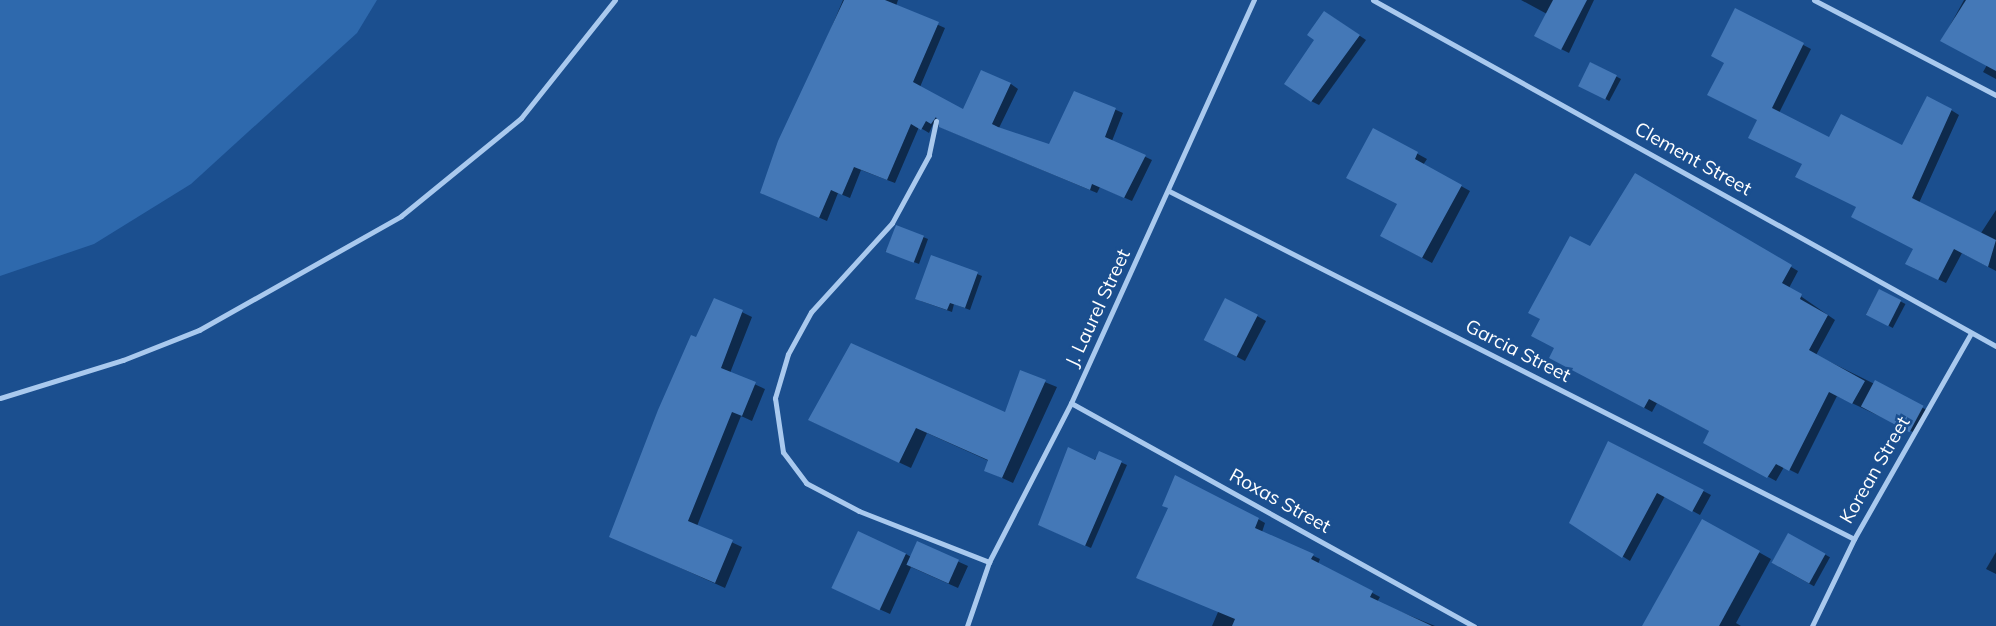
<!DOCTYPE html>
<html>
<head>
<meta charset="utf-8">
<style>
	body { margin:0 }
	#map { position:relative; width:1996px; height:626px; overflow:hidden; background:#1b4f8f; font-family:Mulish,sans-serif }
	div>[style] { position:absolute }
	.green>* { inset:0; background:#2e69ad }
	.shadow>* { inset:0; background:#0007; transform-origin:0 0 }
	.building>* { inset:0; background:#4478b7; transform-origin:0 0 }
	.minor>* { height:5px; margin:-2.5px; padding:0 2.5px; transform-origin:2.5px; border-radius:2.5px; background:#a9c9ee }
	span { translate:-50% -50%; white-space:nowrap; text-align:center; line-height:1.15; -webkit-text-stroke:5px #1b4f8f; paint-order:stroke }
	.street-label { font-size:19px; color:#fff }
</style>
</head>
<body>
<div id="map">
	<div class="green">
		<i style="clip-path:polygon(0 0,377px 0,357px 33px,191px 184px,94px 244px,0 276px)"></i>
	</div>
	<div class="shadow">
		<i style="clip-path:polygon(843px 0,898px 0,896px 6px,945px 28px,920px 87px,964px 111px,982px 71px,1011px 84px,1018px 89px,999px 128px,1050px 146px,1075px 92px,1123px 113px,1112px 141px,1152px 160px,1132px 201px,1100px 187px,1097px 193px,933px 124px,929px 133px,919px 127px,895px 183px,861px 170px,850px 198px,838px 193px,827px 221px,762px 193px)"></i>
		<i style="clip-path:polygon(1521px 0,1594px 0,1569px 53px,1543px 40px,1547px 14px)"></i>
		<i style="clip-path:polygon(1964px 0,1996px 0,1996px 79px,1983px 72px,1987px 65px,1942px 40px)"></i>
		<i style="clip-path:polygon(1736px 10px,1811px 49px,1779px 113px,1829px 139px,1903px 147px,1951px 110px,1959px 115px,1919px 203px,1981px 233px,1996px 210px,1996px 271px,1962px 253px,1946px 283px,1914px 268px,1914px 249px,1803px 164px,1759px 120px,1725px 63px)"></i>
		<i style="clip-path:polygon(1332px 17px,1366px 40px,1319px 105px,1311px 101px)"></i>
		<i style="left:1591px;top:63px;width:34px;height:25px;rotate:28deg"></i>
		<i style="clip-path:polygon(1374px 130px,1427px 159px,1423px 165px,1470px 191px,1432px 263px,1391px 241px,1398px 204px)"></i>
		<i style="clip-path:polygon(1635px 175px,1798px 271px,1789px 288px,1835px 320px,1816px 355px,1927px 410px,1915px 433px,1837px 396px,1798px 474px,1784px 467px,1776px 481px,1704px 442px,1710px 431px,1657px 403px,1652px 412px,1558px 361px,1590px 248px)"></i>
		<i style="clip-path:polygon(923px 237px,928px 239px,919px 264px,885px 251px)"></i>
		<i style="clip-path:polygon(977px 274px,982px 276px,970px 310px,954px 304px,952px 312px,921px 301px)"></i>
		<i style="left:1879px;top:290px;width:30px;height:27px;rotate:28deg"></i>
		<i style="clip-path:polygon(715px 299px,752px 317px,730px 373px,765px 389px,752px 421px,741px 416px,697px 526px,742px 547px,725px 588px,610px 536px)"></i>
		<i style="clip-path:polygon(1257px 316px,1266px 321px,1245px 361px,1214px 345px)"></i>
		<i style="clip-path:polygon(1020px 372px,1057px 387px,1013px 483px,985px 470px,989px 461px,927px 433px,911px 468px,809px 420px,1005px 414px)"></i>
		<i style="clip-path:polygon(1609px 442px,1711px 495px,1700px 515px,1665px 496px,1630px 561px,1570px 523px)"></i>
		<i style="clip-path:polygon(1100px 453px,1127px 465px,1091px 548px,1039px 525px)"></i>
		<i style="clip-path:polygon(1258px 519px,1265px 523px,1262px 532px,1320px 559px,1318px 564px,1380px 597px,1377px 602px,1435px 626px,1212px 626px)"></i>
		<i style="clip-path:polygon(1703px 521px,1771px 559px,1736px 623px,1741px 626px,1644px 626px)"></i>
		<i style="left:1788px;top:534px;width:48px;height:33px;rotate:29deg"></i>
		<i style="clip-path:polygon(917px 543px,968px 566px,958px 588px,911px 567px,890px 614px,833px 588px,906px 554px,911px 557px)"></i>
		<i style="clip-path:polygon(1996px 552px,1996px 574px,1986px 569px)"></i>
	</div>
	<div class="building">
		<i style="clip-path:polygon(844px 0,885px 0,939px 22px,913px 82px,963px 109px,981px 70px,1011px 83px,992px 124px,998px 127px,1049px 144px,1074px 91px,1116px 108px,1105px 137px,1146px 155px,1124px 198px,1092px 184px,1090px 190px,939px 127px,936px 117px,931px 124px,926px 121px,921px 130px,911px 124px,887px 180px,854px 167px,842px 195px,831px 190px,819px 218px,760px 193px,778px 141px)"></i>
		<i style="clip-path:polygon(1553px 0,1587px 0,1561px 50px,1534px 36px)"></i>
		<i style="clip-path:polygon(1966px 0,1996px 0,1996px 71px,1940px 41px)"></i>
		<i style="clip-path:polygon(1735px 8px,1804px 43px,1772px 108px,1829px 137px,1841px 114px,1902px 145px,1927px 96px,1952px 109px,1912px 198px,1996px 240px,1988px 267px,1954px 249px,1938px 280px,1905px 264px,1913px 249px,1851px 217px,1856px 207px,1795px 177px,1802px 164px,1748px 138px,1757px 120px,1707px 95px,1724px 63px,1711px 56px)"></i>
		<i style="clip-path:polygon(1324px 11px,1360px 35px,1311px 102px,1284px 84px,1314px 40px,1307px 35px)"></i>
		<i style="left:1590px;top:62px;width:30px;height:27px;rotate:26deg"></i>
		<i style="clip-path:polygon(1373px 128px,1418px 152px,1415px 159px,1462px 185px,1422px 258px,1380px 236px,1397px 204px,1346px 178px)"></i>
		<i style="clip-path:polygon(1635px 173px,1792px 265px,1782px 283px,1802px 294px,1800px 299px,1828px 315px,1809px 350px,1865px 381px,1852px 404px,1829px 392px,1789px 471px,1776px 464px,1767px 478px,1703px 443px,1709px 431px,1649px 399px,1644px 408px,1549px 358px,1554px 348px,1531px 336px,1540px 319px,1528px 313px,1570px 236px,1590px 246px)"></i>
		<i style="left:896px;top:225px;width:30px;height:29px;rotate:21deg"></i>
		<i style="clip-path:polygon(931px 255px,978px 272px,965px 308px,950px 303px,947px 310px,915px 299px)"></i>
		<i style="left:1879px;top:289px;width:25px;height:29px;rotate:27deg"></i>
		<i style="clip-path:polygon(714px 298px,743px 310px,721px 368px,756px 382px,742px 416px,732px 412px,688px 521px,733px 540px,715px 583px,609px 537px,658px 410px,691px 335px,696px 337px)"></i>
		<i style="left:1225px;top:298px;width:37px;height:47px;rotate:27deg"></i>
		<i style="clip-path:polygon(851px 343px,1005px 412px,1020px 370px,1046px 380px,1002px 478px,984px 471px,988px 460px,916px 428px,899px 463px,808px 420px)"></i>
		<i style="left:1875px;top:380px;width:55px;height:30px;rotate:28deg"></i>
		<i style="clip-path:polygon(1608px 441px,1704px 490px,1692px 512px,1657px 493px,1622px 558px,1569px 523px)"></i>
		<i style="clip-path:polygon(1068px 447px,1095px 460px,1099px 451px,1122px 461px,1085px 546px,1038px 525px)"></i>
		<i style="clip-path:polygon(1175px 475px,1259px 518px,1255px 528px,1314px 554px,1311px 559px,1373px 591px,1370px 597px,1432px 626px,1232px 626px,1235px 619px,1136px 578px,1168px 508px,1162px 506px)"></i>
		<i style="clip-path:polygon(1702px 519px,1760px 551px,1719px 626px,1642px 626px)"></i>
		<i style="left:858px;top:531px;width:53px;height:63px;rotate:25deg"></i>
		<i style="left:1788px;top:533px;width:43px;height:34px;rotate:29deg"></i>
		<i style="left:917px;top:541px;width:46px;height:26px;rotate:24deg"></i>
	</div>
	<div class="minor">
		<i style="left:1373px;top:0;width:713px;rotate:29.05deg"></i>
		<i style="left:1814px;top:0;width:205px;rotate:27.6deg"></i>
		<i style="left:936px;top:121px;width:35px;rotate:102deg"></i>
		<i style="left:929px;top:155px;width:77px;rotate:118.6deg"></i>
		<i style="left:892px;top:223px;width:120px;rotate:132.3deg"></i>
		<i style="left:811px;top:312px;width:48px;rotate:118.7deg"></i>
		<i style="left:788px;top:354px;width:46px;rotate:106.5deg"></i>
		<i style="left:775px;top:398px;width:55px;rotate:81.6deg"></i>
		<i style="left:783px;top:452px;width:39px;rotate:53deg"></i>
		<i style="left:806px;top:483px;width:60px;rotate:27.8deg"></i>
		<i style="left:859px;top:511px;width:140px;rotate:21.4deg"></i>
		<i style="left:1169px;top:191px;width:768px;rotate:26.93deg"></i>
		<i style="left:0;top:398px;width:129px;rotate:-17.2deg"></i>
		<i style="left:123px;top:360px;width:82px;rotate:-21.5deg"></i>
		<i style="left:199px;top:330px;width:232px;rotate:-29.4deg"></i>
		<i style="left:401px;top:216px;width:155px;rotate:-39.2deg"></i>
		<i style="left:521px;top:118px;width:151px;rotate:-51.5deg"></i>
		<i style="left:1071px;top:403px;width:461px;rotate:29deg"></i>
		<i style="left:967px;top:626px;width:68px;rotate:-71deg"></i>
		<i style="left:989px;top:562px;width:179px;rotate:-62.7deg"></i>
		<i style="left:1071px;top:403px;width:443px;rotate:-65.6deg"></i>
		<i style="left:1812px;top:626px;width:97px;rotate:-64.2deg"></i>
		<i style="left:1854px;top:539px;width:237px;rotate:-60.4deg"></i>
	</div>
	<div class="street-label">
		<span style="left:1693px;top:159px;rotate:29deg">Clement Street</span>
		<span style="left:1098px;top:308px;rotate:-65deg">J. Laurel Street</span>
		<span style="left:1518px;top:351px;rotate:27deg">Garcia Street</span>
		<span style="left:1875px;top:470px;rotate:-60deg">Korean Street</span>
		<span style="left:1280px;top:501px;rotate:29deg">Roxas Street</span>
	</div>
</div>
</body>
</html>
